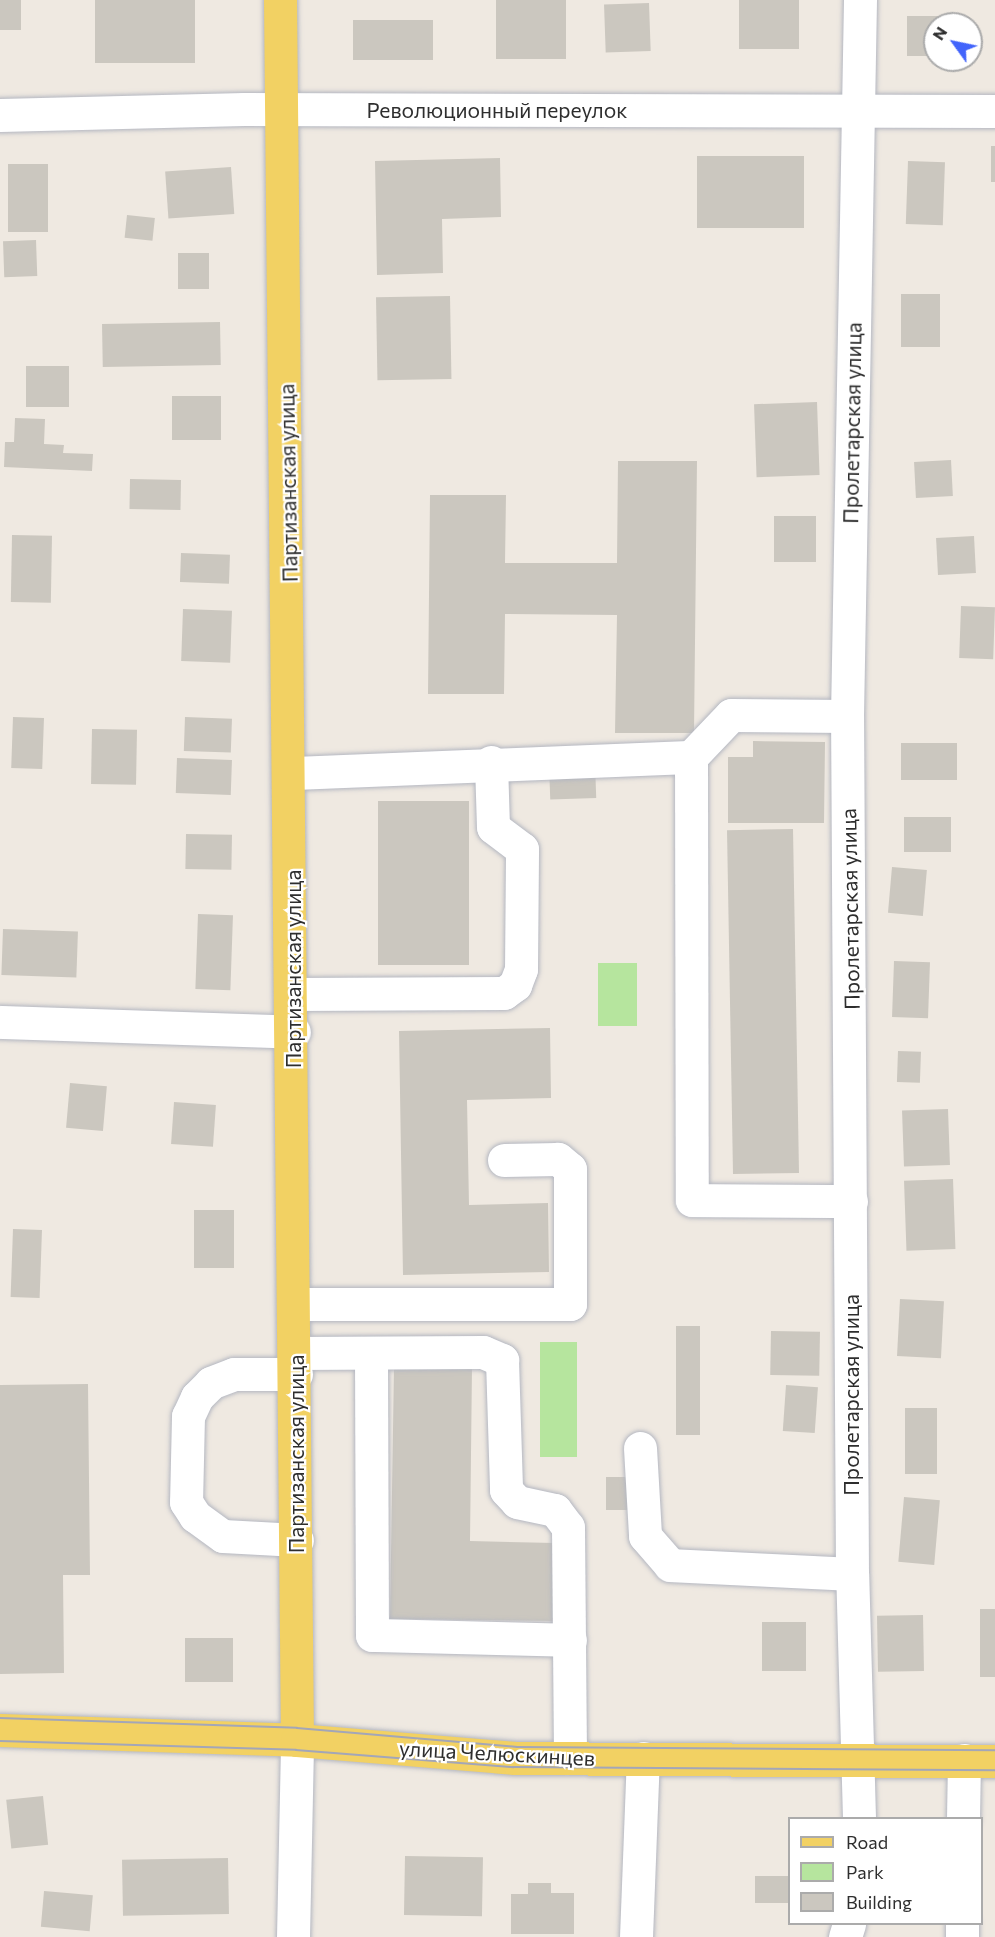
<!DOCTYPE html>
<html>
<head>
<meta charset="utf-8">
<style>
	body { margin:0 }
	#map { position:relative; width:995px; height:1937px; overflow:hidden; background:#efe9e1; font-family:Commissioner,sans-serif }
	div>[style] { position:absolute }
	.green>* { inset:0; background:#b6e59e; transform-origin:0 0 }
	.building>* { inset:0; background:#cbc7bf; transform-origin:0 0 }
	.roads { filter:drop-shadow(0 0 2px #b4b7c1) drop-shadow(0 0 2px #b4b7c1) }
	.minor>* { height:33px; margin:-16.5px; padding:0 16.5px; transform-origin:16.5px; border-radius:16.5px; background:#fff }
	.major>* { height:33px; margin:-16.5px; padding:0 16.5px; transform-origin:16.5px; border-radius:16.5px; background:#f2d163 }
	.tram>* { height:1.5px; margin:-0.75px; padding:0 0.75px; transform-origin:0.75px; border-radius:0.75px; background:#a3a6b8 }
	span { translate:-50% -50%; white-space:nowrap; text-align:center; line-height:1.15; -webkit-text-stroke:4.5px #fff; paint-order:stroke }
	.street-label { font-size:21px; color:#2e2e2e }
	.legend { position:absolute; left:788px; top:1817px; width:195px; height:108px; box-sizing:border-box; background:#fff; border:2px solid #ababab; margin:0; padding:8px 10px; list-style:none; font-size:18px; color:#2e2e2e }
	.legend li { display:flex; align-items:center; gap:12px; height:30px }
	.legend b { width:30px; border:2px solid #ababab }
	.north { position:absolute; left:923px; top:12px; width:60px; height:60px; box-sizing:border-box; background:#fff; border:2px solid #ababab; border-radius:50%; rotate:303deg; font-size:16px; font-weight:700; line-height:24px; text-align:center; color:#2e2e2e }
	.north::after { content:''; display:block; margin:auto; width:21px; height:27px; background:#4264fb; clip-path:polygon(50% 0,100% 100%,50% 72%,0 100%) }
</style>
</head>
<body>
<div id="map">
	<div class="green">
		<i style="left:598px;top:963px;width:39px;height:63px"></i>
		<i style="left:540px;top:1342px;width:37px;height:115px"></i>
	</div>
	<div class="building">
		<i style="left:0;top:0;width:21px;height:30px"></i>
		<i style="left:95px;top:0;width:100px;height:63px"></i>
		<i style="left:496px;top:0;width:70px;height:59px"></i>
		<i style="left:739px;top:0;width:60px;height:49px"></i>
		<i style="left:649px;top:3px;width:48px;height:45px;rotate:88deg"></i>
		<i style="clip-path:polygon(907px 16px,946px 16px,946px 24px,935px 24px,935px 56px,907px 56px)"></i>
		<i style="left:433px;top:20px;width:40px;height:80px;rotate:90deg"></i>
		<i style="left:991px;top:146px;width:4px;height:36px"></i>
		<i style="left:697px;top:156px;width:107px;height:72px"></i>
		<i style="clip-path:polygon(500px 158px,501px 217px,442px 219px,443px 273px,377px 275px,375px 161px)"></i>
		<i style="left:908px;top:161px;width:37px;height:63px;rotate:2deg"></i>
		<i style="left:8px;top:164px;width:40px;height:68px"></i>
		<i style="left:231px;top:167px;width:47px;height:66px;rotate:86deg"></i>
		<i style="left:127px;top:215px;width:28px;height:23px;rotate:6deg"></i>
		<i style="left:36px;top:240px;width:36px;height:33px;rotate:88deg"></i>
		<i style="left:178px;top:253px;width:31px;height:36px"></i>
		<i style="left:901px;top:294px;width:39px;height:53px"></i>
		<i style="left:450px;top:296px;width:83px;height:74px;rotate:89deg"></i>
		<i style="left:220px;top:322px;width:43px;height:118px;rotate:89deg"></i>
		<i style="left:69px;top:366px;width:41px;height:43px;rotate:90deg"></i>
		<i style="left:172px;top:396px;width:49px;height:44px"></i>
		<i style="left:817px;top:402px;width:73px;height:63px;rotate:88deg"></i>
		<i style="clip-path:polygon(15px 418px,45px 419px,44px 444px,64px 445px,63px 453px,93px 454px,92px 471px,4px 467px,5px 442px,14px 442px)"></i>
		<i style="left:951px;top:460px;width:36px;height:37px;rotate:87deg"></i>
		<i style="clip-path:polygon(618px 461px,697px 461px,694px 733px,615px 733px,617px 615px,505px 614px,504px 694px,428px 694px,430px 495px,506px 495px,505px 563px,617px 563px)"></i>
		<i style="left:130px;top:479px;width:51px;height:30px;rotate:1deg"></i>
		<i style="left:816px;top:516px;width:46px;height:42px;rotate:90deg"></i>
		<i style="left:12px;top:535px;width:40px;height:67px;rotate:1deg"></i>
		<i style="left:974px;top:536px;width:37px;height:38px;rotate:87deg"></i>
		<i style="left:181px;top:553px;width:49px;height:29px;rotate:2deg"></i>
		<i style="left:961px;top:606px;width:34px;height:52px;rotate:2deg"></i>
		<i style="left:183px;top:609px;width:49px;height:52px;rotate:2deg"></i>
		<i style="left:13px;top:717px;width:31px;height:51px;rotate:2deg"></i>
		<i style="left:185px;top:717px;width:47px;height:34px;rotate:2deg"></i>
		<i style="left:92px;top:729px;width:45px;height:55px;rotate:1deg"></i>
		<i style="clip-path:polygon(753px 741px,825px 742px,824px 823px,728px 823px,728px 757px,753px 757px)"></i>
		<i style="left:901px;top:743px;width:56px;height:37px"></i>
		<i style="left:177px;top:758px;width:55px;height:35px;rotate:2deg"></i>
		<i style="left:595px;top:763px;width:35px;height:46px;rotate:88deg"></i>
		<i style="left:378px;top:801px;width:91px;height:164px"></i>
		<i style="left:904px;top:817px;width:47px;height:35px"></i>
		<i style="left:793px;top:829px;width:344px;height:66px;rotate:89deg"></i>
		<i style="left:186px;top:834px;width:46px;height:35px;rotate:1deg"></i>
		<i style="left:892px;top:867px;width:35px;height:46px;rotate:5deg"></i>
		<i style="left:198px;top:914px;width:35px;height:75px;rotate:2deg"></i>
		<i style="left:3px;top:929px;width:75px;height:46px;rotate:2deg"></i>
		<i style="left:894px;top:961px;width:36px;height:56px;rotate:2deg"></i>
		<i style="clip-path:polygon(550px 1028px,551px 1098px,467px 1100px,469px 1205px,548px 1203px,549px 1272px,403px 1275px,399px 1031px)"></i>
		<i style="left:898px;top:1051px;width:23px;height:31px;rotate:2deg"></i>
		<i style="left:70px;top:1083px;width:37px;height:45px;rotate:5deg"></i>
		<i style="left:174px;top:1102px;width:42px;height:42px;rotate:4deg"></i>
		<i style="left:948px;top:1109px;width:56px;height:46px;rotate:88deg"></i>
		<i style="left:953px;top:1179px;width:70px;height:49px;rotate:88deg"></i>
		<i style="left:194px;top:1210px;width:40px;height:58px"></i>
		<i style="left:13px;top:1229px;width:29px;height:68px;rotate:2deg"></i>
		<i style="left:900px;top:1299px;width:44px;height:57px;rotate:3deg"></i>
		<i style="left:676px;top:1326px;width:24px;height:109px"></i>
		<i style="left:771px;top:1331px;width:49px;height:44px;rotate:1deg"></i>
		<i style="clip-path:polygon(394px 1366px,472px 1367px,470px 1541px,555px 1543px,561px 1621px,390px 1619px)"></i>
		<i style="clip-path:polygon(88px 1384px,90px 1575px,63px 1575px,64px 1673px,0 1674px,0 1385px)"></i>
		<i style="left:786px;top:1385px;width:32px;height:46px;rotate:4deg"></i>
		<i style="left:905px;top:1408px;width:32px;height:66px"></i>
		<i style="left:606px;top:1477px;width:24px;height:33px"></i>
		<i style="left:904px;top:1497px;width:36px;height:65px;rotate:5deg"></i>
		<i style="left:980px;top:1609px;width:15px;height:68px"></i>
		<i style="left:923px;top:1615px;width:56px;height:46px;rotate:89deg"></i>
		<i style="left:762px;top:1622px;width:44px;height:49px"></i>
		<i style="left:185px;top:1638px;width:48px;height:44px"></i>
		<i style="left:43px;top:1796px;width:49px;height:37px;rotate:84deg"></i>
		<i style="left:405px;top:1856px;width:78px;height:59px;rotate:1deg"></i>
		<i style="left:228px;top:1858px;width:56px;height:106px;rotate:89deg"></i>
		<i style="left:790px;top:1876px;width:27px;height:35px;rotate:90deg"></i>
		<i style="clip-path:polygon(528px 1883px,551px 1883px,551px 1893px,574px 1893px,574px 1934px,511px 1934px,511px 1894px,528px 1894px)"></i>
		<i style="left:44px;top:1891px;width:49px;height:36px;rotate:5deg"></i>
	</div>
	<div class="roads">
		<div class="minor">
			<i style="left:0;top:115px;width:244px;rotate:-1.4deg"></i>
			<i style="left:244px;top:109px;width:751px;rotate:0.15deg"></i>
			<i style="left:691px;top:757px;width:443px;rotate:89.9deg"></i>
			<i style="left:692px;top:1200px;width:159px;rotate:0.4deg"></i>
			<i style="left:292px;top:773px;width:399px;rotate:-2.3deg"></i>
			<i style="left:691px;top:757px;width:58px;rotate:-46.4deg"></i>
			<i style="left:731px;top:715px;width:116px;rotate:0.5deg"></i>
			<i style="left:294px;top:994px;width:210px;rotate:-0.3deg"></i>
			<i style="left:504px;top:993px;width:14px;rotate:-36deg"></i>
			<i style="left:515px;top:985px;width:17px;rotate:-69deg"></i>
			<i style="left:521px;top:969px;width:120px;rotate:-89.5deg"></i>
			<i style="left:522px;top:849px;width:36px;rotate:-143deg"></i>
			<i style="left:493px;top:827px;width:65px;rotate:-91.8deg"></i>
			<i style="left:0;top:1022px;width:294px;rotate:1.9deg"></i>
			<i style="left:295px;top:1304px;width:275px"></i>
			<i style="left:570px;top:1304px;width:135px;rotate:-90deg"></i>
			<i style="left:570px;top:1169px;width:16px;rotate:-140deg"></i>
			<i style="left:558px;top:1159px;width:54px;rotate:178.9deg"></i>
			<i style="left:296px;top:1353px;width:187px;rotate:-0.3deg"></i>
			<i style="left:483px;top:1352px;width:21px;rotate:23deg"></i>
			<i style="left:502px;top:1360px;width:130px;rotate:88.2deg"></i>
			<i style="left:506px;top:1490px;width:16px;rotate:47deg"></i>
			<i style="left:517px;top:1502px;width:39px;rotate:12deg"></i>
			<i style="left:555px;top:1510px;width:21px;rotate:53deg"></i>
			<i style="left:568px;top:1527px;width:231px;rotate:89.5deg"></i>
			<i style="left:371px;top:1353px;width:282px;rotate:89.8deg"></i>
			<i style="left:372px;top:1635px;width:198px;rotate:1.4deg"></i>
			<i style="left:296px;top:1374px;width:62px;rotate:180deg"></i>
			<i style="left:234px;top:1374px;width:25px;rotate:159deg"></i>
			<i style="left:211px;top:1383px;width:20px;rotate:135deg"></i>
			<i style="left:197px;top:1397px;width:21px;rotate:115deg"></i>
			<i style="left:188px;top:1416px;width:86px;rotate:91.3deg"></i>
			<i style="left:186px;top:1502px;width:17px;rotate:57deg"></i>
			<i style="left:195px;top:1516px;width:34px;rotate:36deg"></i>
			<i style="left:223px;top:1536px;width:74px;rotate:3.1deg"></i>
			<i style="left:640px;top:1448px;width:88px;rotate:86.7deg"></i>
			<i style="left:645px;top:1536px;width:38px;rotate:49deg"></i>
			<i style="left:670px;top:1565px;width:182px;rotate:2.8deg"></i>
			<i style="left:859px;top:1818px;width:244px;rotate:-91.6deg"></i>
			<i style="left:852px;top:1574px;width:858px;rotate:-90.33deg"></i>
			<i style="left:847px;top:716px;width:716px;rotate:-88.96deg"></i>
			<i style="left:963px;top:1818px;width:58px;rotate:-89deg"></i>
			<i style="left:293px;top:1937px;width:197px;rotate:-88.8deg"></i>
			<i style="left:636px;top:1937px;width:179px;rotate:-87.8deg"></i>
			<i style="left:845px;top:1937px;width:14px;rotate:-73deg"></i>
			<i style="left:962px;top:1937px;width:13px;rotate:-90deg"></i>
		</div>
		<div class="major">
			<i style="left:280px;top:0;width:1740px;rotate:89.44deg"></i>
			<i style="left:0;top:1730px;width:297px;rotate:1.9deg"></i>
			<i style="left:297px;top:1740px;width:219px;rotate:4.7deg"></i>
			<i style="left:515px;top:1758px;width:480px;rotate:0.4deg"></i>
		</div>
	</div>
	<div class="tram">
		<i style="left:0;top:1718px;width:297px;rotate:1.9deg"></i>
		<i style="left:297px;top:1728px;width:221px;rotate:4.9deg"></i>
		<i style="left:517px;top:1747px;width:478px;rotate:0.4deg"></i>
		<i style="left:0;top:1741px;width:296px;rotate:1.7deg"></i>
		<i style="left:296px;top:1750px;width:218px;rotate:4.5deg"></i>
		<i style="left:513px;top:1767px;width:482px;rotate:0.4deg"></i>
	</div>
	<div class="street-label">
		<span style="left:497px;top:110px">Революционный переулок</span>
		<span style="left:852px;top:423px;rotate:-89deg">Пролетарская улица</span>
		<span style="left:288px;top:483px;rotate:-91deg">Партизанская улица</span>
		<span style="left:850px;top:909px;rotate:-91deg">Пролетарская улица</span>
		<span style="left:293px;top:969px;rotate:-90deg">Партизанская улица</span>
		<span style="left:851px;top:1395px;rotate:-90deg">Пролетарская улица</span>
		<span style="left:296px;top:1454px;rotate:-90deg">Партизанская улица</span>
		<span style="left:497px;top:1753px;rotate:3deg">улица Челюскинцев</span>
	</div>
	<ul class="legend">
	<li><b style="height:8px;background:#f2d163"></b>Road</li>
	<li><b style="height:16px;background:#b6e59e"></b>Park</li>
	<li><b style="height:16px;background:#cbc7bf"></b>Building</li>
	</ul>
	<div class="north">N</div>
</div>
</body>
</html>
